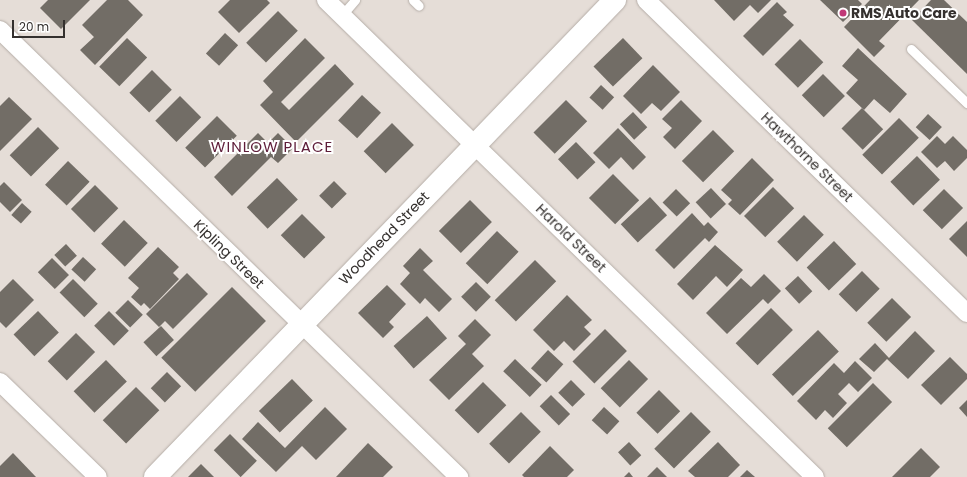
<!DOCTYPE html>
<html>
<head>
<meta charset="utf-8">
<style>
	body { margin:0 }
	#map { position:relative; width:967px; height:477px; overflow:hidden; background:#e5ddd7; font-family:Poppins,sans-serif }
	div>[style] { position:absolute }
	.building>* { inset:0; background:#726d66; transform-origin:0 0 }
	.roads { filter:drop-shadow(0 0 1px #b5ada7) drop-shadow(0 0 1px #b5ada7) }
	.service>* { height:9px; margin:-4.5px; padding:0 4.5px; transform-origin:4.5px; border-radius:4.5px; background:#fff }
	.minor>* { height:18px; margin:-9px; padding:0 9px; transform-origin:9px; border-radius:9px; background:#fff }
	.tertiary>* { height:22px; margin:-11px; padding:0 11px; transform-origin:11px; border-radius:11px; background:#fff }
	.dots>* { width:11px; height:11px; translate:-50% -50%; box-sizing:border-box; border:2px solid #fff; border-radius:50% }
	span { translate:-50% -50%; white-space:nowrap; text-align:center; line-height:1.15; -webkit-text-stroke:4px #fff; paint-order:stroke }
	.poi-label { font-size:14px; color:#34302e; font-weight:700 }
	.left { translate:0 -50%; text-align:left }
	.street-label { font-size:14px; color:#34302e }
	.neighbourhood-label { font-size:15px; color:#5e1d39; letter-spacing:1px }
	.scale { position:absolute; left:12px; top:20px; width:53px; height:18px; box-sizing:border-box; border:2px solid #34302e; border-top:0; padding-left:5px; font-size:12px; line-height:14px; white-space:nowrap; color:#34302e; -webkit-text-stroke:3px #fff; paint-order:stroke }
</style>
</head>
<body>
<div id="map">
	<div class="building">
		<i style="clip-path:polygon(48px 0,90px 0,61px 29px,40px 8px)"></i>
		<i style="clip-path:polygon(107px 0,128px 0,143px 15px,95px 65px,80px 50px,94px 37px,82px 25px)"></i>
		<i style="clip-path:polygon(230px 0,267px 0,270px 3px,239px 33px,218px 12px)"></i>
		<i style="clip-path:polygon(714px 0,771px 0,758px 13px,750px 5px,734px 21px)"></i>
		<i style="clip-path:polygon(820px 0,858px 0,862px 4px,843px 22px)"></i>
		<i style="clip-path:polygon(870px 0,919px 0,879px 41px,885px 46px,874px 57px,844px 27px)"></i>
		<i style="clip-path:polygon(931px 0,944px 0,967px 22px,967px 74px,912px 20px)"></i>
		<i style="clip-path:polygon(777px 2px,787px 12px,783px 15px,794px 25px,763px 56px,743px 36px)"></i>
		<i style="left:278px;top:11px;width:28px;height:45px;rotate:45deg"></i>
		<i style="left:225px;top:33px;width:18px;height:28px;rotate:43deg"></i>
		<i style="left:127px;top:38px;width:28px;height:40px;rotate:44deg"></i>
		<i style="clip-path:polygon(305px 38px,325px 58px,281px 102px,289px 110px,335px 64px,354px 84px,296px 142px,260px 105px,273px 92px,263px 81px)"></i>
		<i style="left:623px;top:38px;width:28px;height:41px;rotate:46deg"></i>
		<i style="left:800px;top:39px;width:33px;height:36px;rotate:45deg"></i>
		<i style="clip-path:polygon(858px 48px,907px 94px,890px 113px,874px 99px,864px 110px,846px 93px,858px 80px,842px 66px)"></i>
		<i style="clip-path:polygon(653px 65px,680px 92px,661px 111px,652px 103px,641px 114px,623px 96px)"></i>
		<i style="left:152px;top:70px;width:28px;height:32px;rotate:45deg"></i>
		<i style="left:823px;top:74px;width:31px;height:30px;rotate:45deg"></i>
		<i style="left:601px;top:85px;width:18px;height:17px;rotate:43deg"></i>
		<i style="left:362px;top:95px;width:26px;height:35px;rotate:43deg"></i>
		<i style="left:180px;top:96px;width:30px;height:35px;rotate:45deg"></i>
		<i style="clip-path:polygon(9px 97px,32px 119px,0 151px,0 106px)"></i>
		<i style="left:566px;top:100px;width:30px;height:46px;rotate:45deg"></i>
		<i style="clip-path:polygon(681px 100px,702px 121px,675px 149px,663px 137px,672px 128px,662px 119px)"></i>
		<i style="left:862px;top:108px;width:30px;height:29px;rotate:45deg"></i>
		<i style="left:633px;top:112px;width:21px;height:18px;rotate:47deg"></i>
		<i style="left:928px;top:114px;width:19px;height:18px;rotate:43deg"></i>
		<i style="left:217px;top:116px;width:28px;height:45px;rotate:45deg"></i>
		<i style="left:899px;top:118px;width:28px;height:52px;rotate:45deg"></i>
		<i style="left:392px;top:123px;width:31px;height:40px;rotate:45deg"></i>
		<i style="left:38px;top:127px;width:30px;height:40px;rotate:45deg"></i>
		<i style="clip-path:polygon(618px 128px,646px 157px,633px 170px,621px 157px,609px 169px,593px 153px)"></i>
		<i style="left:713px;top:130px;width:30px;height:44px;rotate:45deg"></i>
		<i style="clip-path:polygon(258px 133px,268px 143px,278px 133px,293px 148px,278px 163px,271px 157px,232px 196px,214px 177px)"></i>
		<i style="clip-path:polygon(937px 136px,945px 144px,953px 136px,967px 150px,967px 158px,954px 171px,945px 161px,937px 168px,921px 152px)"></i>
		<i style="left:576px;top:142px;width:28px;height:25px;rotate:46deg"></i>
		<i style="left:917px;top:156px;width:33px;height:37px;rotate:46deg"></i>
		<i style="clip-path:polygon(752px 158px,774px 180px,740px 215px,728px 204px,732px 200px,721px 190px)"></i>
		<i style="left:68px;top:161px;width:30px;height:33px;rotate:44deg"></i>
		<i style="left:613px;top:174px;width:37px;height:34px;rotate:45deg"></i>
		<i style="left:277px;top:178px;width:30px;height:42px;rotate:46deg"></i>
		<i style="left:334px;top:181px;width:18px;height:21px;rotate:45deg"></i>
		<i style="clip-path:polygon(4px 182px,22px 200px,10px 212px,0 202px,0 186px)"></i>
		<i style="left:95px;top:185px;width:33px;height:34px;rotate:45deg"></i>
		<i style="left:773px;top:187px;width:30px;height:41px;rotate:45deg"></i>
		<i style="left:711px;top:188px;width:22px;height:21px;rotate:47deg"></i>
		<i style="left:676px;top:189px;width:20px;height:19px;rotate:45deg"></i>
		<i style="left:944px;top:189px;width:27px;height:30px;rotate:45deg"></i>
		<i style="left:650px;top:197px;width:25px;height:40px;rotate:47deg"></i>
		<i style="left:470px;top:200px;width:31px;height:44px;rotate:45deg"></i>
		<i style="left:22px;top:203px;width:13px;height:16px;rotate:42deg"></i>
		<i style="clip-path:polygon(692px 213px,704px 226px,708px 222px,718px 232px,709px 242px,705px 238px,674px 269px,655px 250px)"></i>
		<i style="left:302px;top:214px;width:33px;height:30px;rotate:45deg"></i>
		<i style="left:804px;top:215px;width:28px;height:38px;rotate:45deg"></i>
		<i style="left:124px;top:220px;width:33px;height:33px;rotate:44deg"></i>
		<i style="clip-path:polygon(967px 221px,967px 257px,949px 239px)"></i>
		<i style="left:497px;top:231px;width:30px;height:45px;rotate:44deg"></i>
		<i style="left:834px;top:241px;width:32px;height:38px;rotate:46deg"></i>
		<i style="left:66px;top:244px;width:16px;height:16px;rotate:47deg"></i>
		<i style="clip-path:polygon(715px 245px,743px 270px,727px 287px,716px 276px,693px 300px,677px 284px)"></i>
		<i style="clip-path:polygon(158px 247px,179px 267px,173px 273px,179px 279px,150px 309px,144px 303px,141px 306px,131px 297px,139px 288px,128px 278px)"></i>
		<i style="clip-path:polygon(420px 248px,433px 261px,423px 270px,452px 299px,439px 312px,425px 298px,420px 304px,400px 284px,410px 273px,403px 266px)"></i>
		<i style="left:83px;top:257px;width:18px;height:17px;rotate:43deg"></i>
		<i style="left:52px;top:258px;width:24px;height:20px;rotate:45deg"></i>
		<i style="left:535px;top:260px;width:30px;height:57px;rotate:45deg"></i>
		<i style="left:862px;top:271px;width:25px;height:33px;rotate:45deg"></i>
		<i style="clip-path:polygon(187px 273px,208px 294px,173px 329px,165px 321px,159px 327px,146px 314px)"></i>
		<i style="clip-path:polygon(764px 274px,781px 291px,768px 304px,763px 299px,727px 334px,706px 313px,741px 278px,751px 287px)"></i>
		<i style="left:798px;top:276px;width:21px;height:18px;rotate:47deg"></i>
		<i style="clip-path:polygon(13px 279px,34px 300px,6px 328px,0 322px,0 292px)"></i>
		<i style="left:73px;top:279px;width:35px;height:19px;rotate:45deg"></i>
		<i style="left:476px;top:282px;width:21px;height:21px;rotate:45deg"></i>
		<i style="clip-path:polygon(387px 285px,406px 304px,389px 322px,394px 327px,383px 338px,358px 313px)"></i>
		<i style="left:232px;top:287px;width:48px;height:100px;rotate:45deg"></i>
		<i style="clip-path:polygon(567px 295px,592px 320px,584px 327px,591px 334px,574px 351px,564px 341px,554px 351px,533px 330px)"></i>
		<i style="left:892px;top:298px;width:27px;height:35px;rotate:45deg"></i>
		<i style="left:128px;top:300px;width:21px;height:18px;rotate:45deg"></i>
		<i style="left:771px;top:308px;width:31px;height:50px;rotate:45deg"></i>
		<i style="left:38px;top:311px;width:30px;height:34px;rotate:46deg"></i>
		<i style="left:109px;top:311px;width:28px;height:21px;rotate:45deg"></i>
		<i style="left:427px;top:316px;width:30px;height:45px;rotate:48deg"></i>
		<i style="clip-path:polygon(475px 319px,491px 335px,472px 354px,484px 366px,449px 400px,429px 380px,466px 344px,458px 336px)"></i>
		<i style="left:161px;top:326px;width:19px;height:24px;rotate:47deg"></i>
		<i style="left:605px;top:329px;width:31px;height:46px;rotate:45deg"></i>
		<i style="left:818px;top:330px;width:30px;height:64px;rotate:46deg"></i>
		<i style="clip-path:polygon(915px 331px,935px 351px,908px 379px,887px 359px,874px 372px,859px 359px,875px 343px,889px 358px)"></i>
		<i style="left:76px;top:333px;width:27px;height:40px;rotate:45deg"></i>
		<i style="left:548px;top:350px;width:21px;height:25px;rotate:43deg"></i>
		<i style="clip-path:polygon(950px 357px,967px 374px,967px 379px,941px 405px,921px 385px)"></i>
		<i style="left:515px;top:359px;width:37px;height:17px;rotate:44deg"></i>
		<i style="left:106px;top:360px;width:30px;height:45px;rotate:46deg"></i>
		<i style="left:629px;top:360px;width:27px;height:40px;rotate:45deg"></i>
		<i style="clip-path:polygon(855px 361px,872px 378px,858px 392px,849px 383px,838px 394px,847px 403px,833px 418px,825px 410px,816px 420px,797px 401px,834px 363px,844px 373px)"></i>
		<i style="left:167px;top:372px;width:20px;height:23px;rotate:45deg"></i>
		<i style="left:292px;top:379px;width:30px;height:46px;rotate:46deg"></i>
		<i style="left:571px;top:380px;width:20px;height:18px;rotate:45deg"></i>
		<i style="left:483px;top:382px;width:33px;height:40px;rotate:45deg"></i>
		<i style="left:873px;top:383px;width:27px;height:64px;rotate:45deg"></i>
		<i style="left:136px;top:387px;width:33px;height:47px;rotate:45deg"></i>
		<i style="left:659px;top:390px;width:30px;height:32px;rotate:45deg"></i>
		<i style="left:551px;top:395px;width:27px;height:16px;rotate:45deg"></i>
		<i style="clip-path:polygon(967px 400px,967px 417px,959px 408px)"></i>
		<i style="clip-path:polygon(325px 407px,347px 429px,316px 460px,302px 446px,276px 472px,242px 439px,258px 422px,285px 448px)"></i>
		<i style="left:604px;top:407px;width:21px;height:18px;rotate:43deg"></i>
		<i style="left:521px;top:412px;width:28px;height:45px;rotate:45deg"></i>
		<i style="left:691px;top:412px;width:28px;height:52px;rotate:45deg"></i>
		<i style="left:230px;top:434px;width:38px;height:23px;rotate:45deg"></i>
		<i style="left:629px;top:442px;width:18px;height:15px;rotate:47deg"></i>
		<i style="clip-path:polygon(718px 442px,740px 465px,728px 477px,695px 477px,688px 471px)"></i>
		<i style="clip-path:polygon(368px 443px,393px 467px,383px 477px,336px 477px)"></i>
		<i style="clip-path:polygon(550px 446px,574px 470px,567px 477px,524px 477px,522px 475px)"></i>
		<i style="clip-path:polygon(921px 448px,940px 467px,930px 477px,892px 477px)"></i>
		<i style="clip-path:polygon(13px 453px,36px 477px,0 477px,0 466px)"></i>
		<i style="clip-path:polygon(201px 464px,214px 477px,188px 477px)"></i>
		<i style="clip-path:polygon(657px 467px,667px 477px,647px 477px)"></i>
		<i style="clip-path:polygon(747px 470px,755px 477px,740px 477px)"></i>
		<i style="clip-path:polygon(629px 472px,633px 477px,624px 477px)"></i>
	</div>
	<div class="roads">
		<div class="service">
			<i style="left:413px;top:0;width:8px;rotate:45deg"></i>
			<i style="left:342px;top:15px;width:20px;rotate:-49deg"></i>
			<i style="left:911px;top:49px;width:78px;rotate:44deg"></i>
		</div>
		<div class="minor">
			<i style="left:326px;top:0;width:683px;rotate:44.29deg"></i>
			<i style="left:646px;top:0;width:448px;rotate:44.3deg"></i>
			<i style="left:0;top:30px;width:641px;rotate:44.24deg"></i>
			<i style="left:0;top:382px;width:136px;rotate:44.1deg"></i>
		</div>
		<div class="tertiary">
			<i style="left:155px;top:477px;width:663px;rotate:-46.04deg"></i>
		</div>
	</div>
	<div class="dots">
		<i style="left:843px;top:13px;background:#c13977"></i>
	</div>
	<div class="poi-label">
		<span class="left" style="left:851px;top:13px">RMS Auto Care</span>
	</div>
	<div class="street-label">
		<span style="left:807px;top:157px;rotate:44deg">Hawthorne Street</span>
		<span style="left:384px;top:238px;rotate:-46deg">Woodhead Street</span>
		<span style="left:571px;top:238px;rotate:44deg">Harold Street</span>
		<span style="left:229px;top:254px;rotate:44deg">Kipling Street</span>
	</div>
	<div class="neighbourhood-label">
		<span style="left:272px;top:147px">WINLOW PLACE</span>
	</div>
	<div class="scale">20 m</div>
</div>
</body>
</html>
